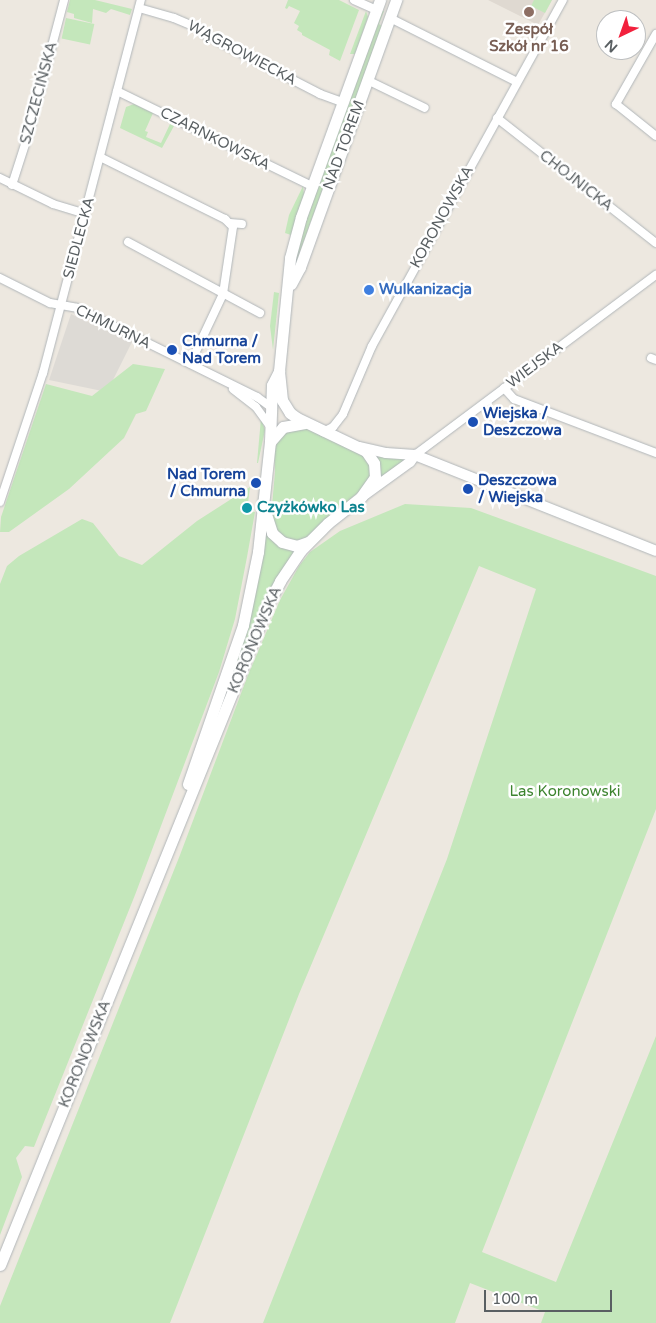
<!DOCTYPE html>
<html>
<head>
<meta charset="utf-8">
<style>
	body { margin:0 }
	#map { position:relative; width:656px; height:1323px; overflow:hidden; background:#ede8e0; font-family:"Varela Round",sans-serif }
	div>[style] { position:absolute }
	.industrial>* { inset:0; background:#dddad5 }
	.education>* { inset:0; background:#dfd9d1 }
	.green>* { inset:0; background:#c4e7bb; transform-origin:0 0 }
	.roads { filter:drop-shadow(0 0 1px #b1b6b9) drop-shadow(0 0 1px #b1b6b9) }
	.minor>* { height:8px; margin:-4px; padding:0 4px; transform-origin:4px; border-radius:4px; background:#fff }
	.tertiary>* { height:10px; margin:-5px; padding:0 5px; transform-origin:5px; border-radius:5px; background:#fff }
	.secondary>* { height:11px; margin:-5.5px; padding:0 5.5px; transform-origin:5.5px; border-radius:5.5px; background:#fff }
	.dots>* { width:14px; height:14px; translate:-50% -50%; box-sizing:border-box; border:2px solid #fff; border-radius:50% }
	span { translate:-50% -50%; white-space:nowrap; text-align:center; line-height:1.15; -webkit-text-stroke:5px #fff; paint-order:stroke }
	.education-label { font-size:15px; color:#785e54; font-weight:700 }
	.street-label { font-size:15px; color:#595f62 }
	.shop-label { font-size:15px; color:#366cbe; font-weight:700 }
	.left { translate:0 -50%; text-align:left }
	.transit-label { font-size:15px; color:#164399; font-weight:700 }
	.right { translate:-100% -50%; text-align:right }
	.culture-label { font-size:15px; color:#0d838f; font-weight:700 }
	.park-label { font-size:15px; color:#3d842f }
	.north { position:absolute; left:596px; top:10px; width:50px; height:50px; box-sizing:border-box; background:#fff; border:1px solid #bdbfc0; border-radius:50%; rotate:222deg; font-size:14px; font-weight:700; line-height:20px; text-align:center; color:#595f62 }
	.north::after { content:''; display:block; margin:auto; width:18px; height:22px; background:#f2213d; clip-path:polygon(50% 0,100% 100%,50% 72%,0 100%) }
	.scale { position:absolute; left:484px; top:1290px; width:128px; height:22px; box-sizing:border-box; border:2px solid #595f62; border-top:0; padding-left:6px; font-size:15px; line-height:18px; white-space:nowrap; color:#595f62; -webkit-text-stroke:4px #fff; paint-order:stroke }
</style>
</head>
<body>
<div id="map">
	<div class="industrial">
		<i style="clip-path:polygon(71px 314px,132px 342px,107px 392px,49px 380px)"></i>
	</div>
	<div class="education">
		<i style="clip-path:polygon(488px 0,552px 0,538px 25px)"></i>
	</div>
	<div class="green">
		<i style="clip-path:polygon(70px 0,95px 0,132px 9px,130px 15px,111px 9px,106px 13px,93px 9px,92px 23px,74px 18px,74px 14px,67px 12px)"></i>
		<i style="clip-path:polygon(288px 0,339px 0,359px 10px,340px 61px,329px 55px,330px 50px,302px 35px,302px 33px,297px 30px,299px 26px,294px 23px,300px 11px,289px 6px,287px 9px,285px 8px)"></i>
		<i style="clip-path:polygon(534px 0,552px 0,545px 13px,531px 6px)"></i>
		<i style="clip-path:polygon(380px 9px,384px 11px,379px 24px,382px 26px,293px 271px,306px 215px)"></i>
		<i style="clip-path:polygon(366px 11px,368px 17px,355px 54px,350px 54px)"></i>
		<i style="left:66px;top:18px;width:29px;height:21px;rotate:12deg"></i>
		<i style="clip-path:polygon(134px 104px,153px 113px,145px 131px,148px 132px,146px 137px,161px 143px,170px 124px,174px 126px,162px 148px,120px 128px,126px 107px)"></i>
		<i style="clip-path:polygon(303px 186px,304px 194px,291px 235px,285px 233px,289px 215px)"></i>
		<i style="clip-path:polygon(274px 292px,279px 293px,273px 350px,270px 326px)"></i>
		<i style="clip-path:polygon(133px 364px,165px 369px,146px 411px,136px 414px,124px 438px,69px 489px,9px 532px,0 532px,1px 517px,46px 384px,92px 396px)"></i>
		<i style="clip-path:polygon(261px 418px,265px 430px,258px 463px,257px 463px)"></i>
		<i style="clip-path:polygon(303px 427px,360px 451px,371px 466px,369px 483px,306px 538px,294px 542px,277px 534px,271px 517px,275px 472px,274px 450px,282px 432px)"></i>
		<i style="clip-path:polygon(380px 456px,403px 459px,405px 460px,381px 479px,376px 457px)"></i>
		<i style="clip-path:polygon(250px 487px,247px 511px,255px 512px,247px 557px,235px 619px,219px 672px,135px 895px,34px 1147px,25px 1146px,16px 1158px,22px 1177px,0 1235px,0 584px,7px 566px,19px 556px,82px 519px,93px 523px,119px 556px,142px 565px,197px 521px)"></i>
		<i style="clip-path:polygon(405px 504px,471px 508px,656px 576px,656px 809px,482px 1252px,556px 1282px,656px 1036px,656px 1323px,541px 1323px,545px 1312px,470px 1283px,455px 1323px,263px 1323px,447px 859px,536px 589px,479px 566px,299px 994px,170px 1323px,0 1323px,0 1306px,180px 855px,248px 675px,280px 600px,299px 566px,310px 552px,340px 531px)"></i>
		<i style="clip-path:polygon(266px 532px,296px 549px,220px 707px)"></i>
	</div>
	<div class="roads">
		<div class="minor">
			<i style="left:354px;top:0;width:24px;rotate:24deg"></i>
			<i style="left:139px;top:8px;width:36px;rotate:16deg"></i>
			<i style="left:174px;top:18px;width:26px;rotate:23deg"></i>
			<i style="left:198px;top:28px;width:8px;rotate:45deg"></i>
			<i style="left:204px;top:34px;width:131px;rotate:27.3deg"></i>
			<i style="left:320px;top:94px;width:23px;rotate:20deg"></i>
			<i style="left:390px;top:18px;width:142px;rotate:26.7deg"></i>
			<i style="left:656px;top:34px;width:81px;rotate:119.7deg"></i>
			<i style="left:616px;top:104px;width:51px;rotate:38.7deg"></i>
			<i style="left:367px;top:80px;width:64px;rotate:25.8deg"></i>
			<i style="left:117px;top:91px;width:217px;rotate:26deg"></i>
			<i style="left:497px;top:118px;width:202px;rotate:38.2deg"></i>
			<i style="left:100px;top:157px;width:140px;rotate:26.4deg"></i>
			<i style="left:225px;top:219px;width:11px;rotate:45deg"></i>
			<i style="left:233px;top:227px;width:68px;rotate:98.5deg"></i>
			<i style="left:223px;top:294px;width:77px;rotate:115.2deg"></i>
			<i style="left:0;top:178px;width:59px;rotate:26.1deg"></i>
			<i style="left:53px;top:204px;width:34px;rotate:17deg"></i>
			<i style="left:12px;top:185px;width:59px;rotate:-72.2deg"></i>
			<i style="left:30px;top:129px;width:133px;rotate:-75.2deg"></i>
			<i style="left:230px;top:223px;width:12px;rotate:5deg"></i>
			<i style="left:128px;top:242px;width:150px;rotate:28.3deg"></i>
			<i style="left:0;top:278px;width:56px;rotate:26.6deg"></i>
			<i style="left:50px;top:303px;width:27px;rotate:10deg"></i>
			<i style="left:77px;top:308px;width:201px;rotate:26.3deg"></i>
			<i style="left:257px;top:397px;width:17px;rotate:36deg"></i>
			<i style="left:651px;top:358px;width:5px;rotate:22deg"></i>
			<i style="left:504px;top:388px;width:15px;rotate:48deg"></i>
			<i style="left:514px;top:399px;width:152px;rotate:20.8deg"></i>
			<i style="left:233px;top:389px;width:29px;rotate:38deg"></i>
			<i style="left:256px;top:407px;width:24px;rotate:54deg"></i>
			<i style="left:323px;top:432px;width:11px;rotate:-27deg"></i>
			<i style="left:333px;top:427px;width:16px;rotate:-52deg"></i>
			<i style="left:343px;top:414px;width:74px;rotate:-66.9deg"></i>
			<i style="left:372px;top:346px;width:395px;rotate:-61.1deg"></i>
			<i style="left:415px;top:455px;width:301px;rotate:-36.8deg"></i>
			<i style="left:0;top:502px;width:136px;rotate:-71.6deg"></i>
			<i style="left:43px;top:373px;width:386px;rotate:-75.3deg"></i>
		</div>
		<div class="tertiary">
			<i style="left:360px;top:447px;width:27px;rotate:13deg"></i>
			<i style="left:386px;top:453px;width:29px;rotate:4deg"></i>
			<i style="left:415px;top:455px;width:259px;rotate:21.7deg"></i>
			<i style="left:363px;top:496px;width:58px;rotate:-35.9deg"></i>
			<i style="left:410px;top:462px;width:9px;rotate:-54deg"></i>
		</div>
		<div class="secondary">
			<i style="left:291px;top:284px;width:19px;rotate:-62deg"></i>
			<i style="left:300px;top:267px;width:284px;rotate:-70.2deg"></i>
			<i style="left:270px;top:442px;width:20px;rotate:-49deg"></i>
			<i style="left:283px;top:427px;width:22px;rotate:-10deg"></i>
			<i style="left:265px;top:511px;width:23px;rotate:72deg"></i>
			<i style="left:272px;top:533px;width:13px;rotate:42deg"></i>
			<i style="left:282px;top:542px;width:16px;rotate:15deg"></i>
			<i style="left:297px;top:546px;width:12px;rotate:-20deg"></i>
			<i style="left:188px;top:784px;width:168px;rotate:-70.9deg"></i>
			<i style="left:243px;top:625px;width:75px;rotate:-78.4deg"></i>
			<i style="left:258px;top:552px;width:111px;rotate:-83.8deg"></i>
			<i style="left:270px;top:442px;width:57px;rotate:-88deg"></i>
			<i style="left:272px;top:385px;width:16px;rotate:-63deg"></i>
			<i style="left:279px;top:371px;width:114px;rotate:-84.4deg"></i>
			<i style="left:290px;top:258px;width:42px;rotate:-75deg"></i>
			<i style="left:301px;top:217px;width:231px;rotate:-70deg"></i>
			<i style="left:0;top:1265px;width:715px;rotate:-67.92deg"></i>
			<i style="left:269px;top:602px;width:24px;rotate:-62deg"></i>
			<i style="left:280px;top:581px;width:37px;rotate:-56deg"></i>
			<i style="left:301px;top:550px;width:38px;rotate:-45deg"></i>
			<i style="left:328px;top:523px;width:42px;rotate:-38.2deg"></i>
			<i style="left:361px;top:497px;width:24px;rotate:-55deg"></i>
			<i style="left:375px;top:477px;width:14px;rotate:-94deg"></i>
			<i style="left:374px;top:463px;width:14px;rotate:-124deg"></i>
			<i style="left:366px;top:451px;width:76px;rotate:-154.4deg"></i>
			<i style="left:297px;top:418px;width:9px;rotate:-144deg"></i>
			<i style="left:290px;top:413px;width:15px;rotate:-122deg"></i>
			<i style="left:282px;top:400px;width:29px;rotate:-96deg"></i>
		</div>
	</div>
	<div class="dots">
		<i style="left:529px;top:12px;background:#8d6e63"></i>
		<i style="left:369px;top:290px;background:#3f7fe0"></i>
		<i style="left:172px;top:350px;background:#1a4fb4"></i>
		<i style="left:473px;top:422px;background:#1a4fb4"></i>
		<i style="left:256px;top:483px;background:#1a4fb4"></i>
		<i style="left:468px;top:489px;background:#1a4fb4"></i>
		<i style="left:247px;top:508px;background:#0f9aa8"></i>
	</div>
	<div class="education-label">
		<span style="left:529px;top:38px">Zespół<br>Szkół nr 16</span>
	</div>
	<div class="street-label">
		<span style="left:242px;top:53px;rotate:28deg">WĄGROWIECKA</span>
		<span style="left:39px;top:93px;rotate:-75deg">SZCZECIŃSKA</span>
		<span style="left:215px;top:139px;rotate:27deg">CZARNKOWSKA</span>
		<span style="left:344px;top:145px;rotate:-70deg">NAD TOREM</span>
		<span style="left:576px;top:181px;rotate:38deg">CHOJNICKA</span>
		<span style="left:442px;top:217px;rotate:-61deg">KORONOWSKA</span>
		<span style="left:79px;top:238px;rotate:-75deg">SIEDLECKA</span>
		<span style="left:113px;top:327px;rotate:26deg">CHMURNA</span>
		<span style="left:535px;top:365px;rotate:-37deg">WIEJSKA</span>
		<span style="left:255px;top:640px;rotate:-67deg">KORONOWSKA</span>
		<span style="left:85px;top:1054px;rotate:-68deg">KORONOWSKA</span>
	</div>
	<div class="shop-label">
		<span class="left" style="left:379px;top:290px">Wulkanizacja</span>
	</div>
	<div class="transit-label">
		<span class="left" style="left:182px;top:350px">Chmurna /<br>Nad Torem</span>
		<span class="left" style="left:483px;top:422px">Wiejska /<br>Deszczowa</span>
		<span class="right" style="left:246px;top:483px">Nad Torem<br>/ Chmurna</span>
		<span class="left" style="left:478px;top:489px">Deszczowa<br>/ Wiejska</span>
	</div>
	<div class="culture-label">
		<span class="left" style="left:257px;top:508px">Czyżkówko Las</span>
	</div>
	<div class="park-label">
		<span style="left:565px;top:792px">Las Koronowski</span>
	</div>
	<div class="north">N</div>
	<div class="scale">100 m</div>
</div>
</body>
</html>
